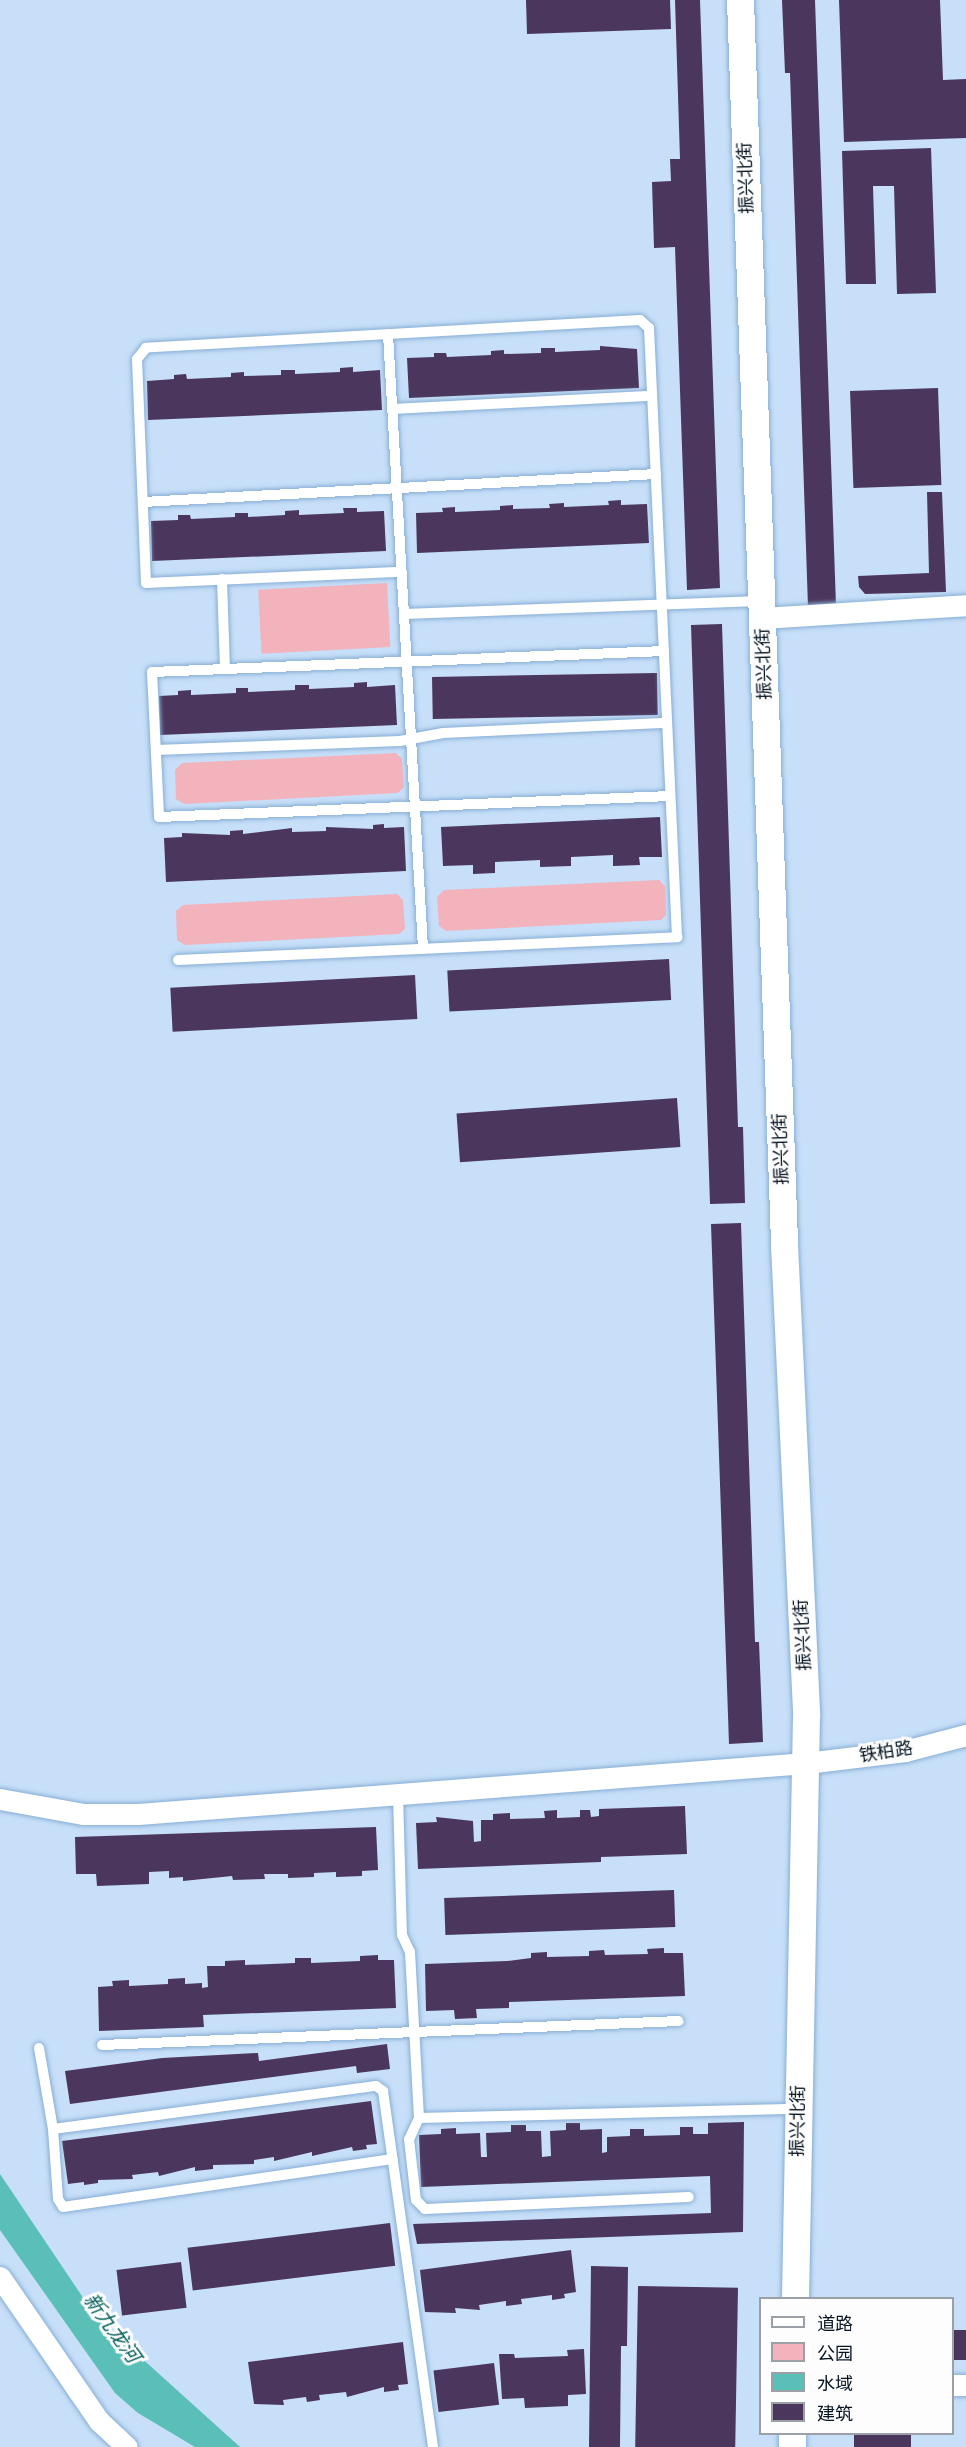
<!DOCTYPE html>
<html>
<head>
<meta charset="utf-8">
<style>
	body { margin:0 }
	#map { position:relative; width:966px; height:2447px; overflow:hidden; background:#c7dff8; font-family:Roboto,"Noto Sans SC",sans-serif }
	div>[style] { position:absolute }
	.green>* { inset:0; background:#f3b3bd; transform-origin:0 0 }
	.water>* { inset:0; background:#59bfb7 }
	.building>* { inset:0; background:#4b365d; transform-origin:0 0 }
	.roads { filter:drop-shadow(0 0 2px #87aed5) drop-shadow(0 0 2px #87aed5) }
	.service>* { height:10px; margin:-5px; padding:0 5px; transform-origin:5px; border-radius:5px; background:#fff }
	.minor>* { height:21px; margin:-10.5px; padding:0 10.5px; transform-origin:10.5px; border-radius:10.5px; background:#fff }
	.tertiary>* { height:27px; margin:-13.5px; padding:0 13.5px; transform-origin:13.5px; border-radius:13.5px; background:#fff }
	span { translate:-50% -50%; white-space:nowrap; text-align:center; line-height:1.15; -webkit-text-stroke:6px #fdfdfd; paint-order:stroke }
	.street-label { font-size:18px; color:#071523 }
	.water-label { font-size:20px; color:#04605b; font-style:italic }
	.legend { position:absolute; left:759px; top:2297px; width:195px; height:138px; box-sizing:border-box; background:#fdfdfd; border:2px solid #9ba0a6; margin:0; padding:8px 10px; list-style:none; font-size:18px; color:#071523 }
	.legend li { display:flex; align-items:center; gap:12px; height:30px }
	.legend b { width:30px; border:2px solid #9ba0a6 }
</style>
</head>
<body>
<div id="map">
	<div class="green">
		<i style="left:387px;top:583px;width:64px;height:129px;rotate:87deg"></i>
		<i style="clip-path:polygon(396px 753px,402px 759px,404px 787px,398px 793px,184px 804px,176px 799px,175px 770px,182px 763px)"></i>
		<i style="clip-path:polygon(659px 880px,665px 886px,666px 915px,661px 920px,446px 931px,439px 926px,437px 897px,444px 890px)"></i>
		<i style="clip-path:polygon(397px 894px,403px 900px,405px 929px,399px 934px,185px 945px,177px 940px,176px 911px,183px 905px)"></i>
	</div>
	<div class="water">
		<i style="clip-path:polygon(0 2174px,96px 2317px,240px 2447px,195px 2447px,138px 2413px,115px 2393px,0 2230px)"></i>
	</div>
	<div class="building">
		<i style="clip-path:polygon(526px 0,670px 0,671px 29px,527px 34px)"></i>
		<i style="clip-path:polygon(675px 0,700px 0,720px 588px,687px 590px,675px 247px,654px 248px,652px 182px,671px 181px,670px 159px,680px 159px)"></i>
		<i style="clip-path:polygon(782px 0,815px 0,836px 606px,808px 607px,790px 73px,785px 73px)"></i>
		<i style="clip-path:polygon(839px 0,940px 0,943px 80px,966px 79px,966px 138px,844px 142px)"></i>
		<i style="clip-path:polygon(931px 148px,936px 293px,897px 294px,894px 186px,873px 186px,876px 284px,846px 284px,842px 151px)"></i>
		<i style="clip-path:polygon(600px 346px,637px 349px,639px 388px,409px 398px,407px 358px,434px 357px,434px 353px,446px 353px,447px 357px,491px 355px,491px 351px,504px 350px,504px 354px,541px 353px,541px 348px,555px 348px,555px 352px,600px 350px)"></i>
		<i style="clip-path:polygon(353px 367px,353px 372px,380px 370px,382px 410px,148px 420px,147px 381px,174px 379px,174px 375px,186px 374px,187px 379px,231px 377px,231px 373px,244px 372px,244px 376px,281px 375px,281px 370px,295px 370px,295px 374px,340px 372px,340px 368px)"></i>
		<i style="left:938px;top:388px;width:97px;height:88px;rotate:88deg"></i>
		<i style="clip-path:polygon(927px 492px,942px 492px,946px 592px,865px 594px,859px 587px,858px 576px,929px 573px)"></i>
		<i style="clip-path:polygon(621px 500px,621px 505px,647px 504px,649px 543px,417px 553px,416px 513px,443px 512px,442px 508px,455px 507px,455px 512px,500px 510px,500px 506px,513px 505px,513px 509px,550px 508px,549px 504px,564px 503px,564px 507px,609px 505px,608px 501px)"></i>
		<i style="clip-path:polygon(343px 508px,357px 508px,357px 512px,384px 511px,386px 551px,152px 561px,151px 521px,178px 520px,178px 515px,190px 515px,191px 519px,235px 517px,235px 513px,248px 513px,248px 517px,285px 515px,285px 511px,299px 510px,299px 515px,344px 513px)"></i>
		<i style="clip-path:polygon(722px 624px,738px 1127px,743px 1127px,745px 1203px,710px 1204px,691px 625px)"></i>
		<i style="left:657px;top:673px;width:42px;height:225px;rotate:89deg"></i>
		<i style="clip-path:polygon(367px 682px,367px 687px,395px 685px,397px 725px,160px 735px,159px 696px,178px 695px,178px 691px,191px 690px,191px 695px,236px 693px,236px 688px,248px 688px,248px 692px,295px 690px,295px 685px,309px 685px,309px 689px,354px 687px,354px 683px)"></i>
		<i style="clip-path:polygon(660px 817px,662px 857px,639px 857px,640px 865px,613px 866px,613px 855px,571px 857px,571px 866px,540px 867px,540px 860px,495px 862px,495px 873px,473px 874px,473px 865px,443px 866px,441px 827px)"></i>
		<i style="clip-path:polygon(384px 824px,384px 828px,404px 827px,406px 871px,166px 882px,164px 838px,182px 837px,182px 833px,230px 835px,230px 831px,243px 830px,243px 834px,292px 828px,292px 832px,326px 831px,326px 827px,373px 829px,373px 825px)"></i>
		<i style="left:669px;top:959px;width:41px;height:222px;rotate:87deg"></i>
		<i style="left:415px;top:975px;width:44px;height:245px;rotate:87deg"></i>
		<i style="left:677px;top:1098px;width:49px;height:221px;rotate:86deg"></i>
		<i style="clip-path:polygon(741px 1223px,755px 1642px,759px 1642px,763px 1742px,729px 1744px,711px 1224px)"></i>
		<i style="clip-path:polygon(685px 1806px,687px 1854px,601px 1857px,601px 1862px,418px 1869px,416px 1823px,437px 1822px,436px 1817px,473px 1821px,474px 1842px,481px 1841px,481px 1820px,493px 1820px,493px 1814px,510px 1813px,510px 1819px,545px 1818px,544px 1811px,557px 1810px,557px 1818px,580px 1817px,580px 1810px,590px 1810px,591px 1817px,599px 1816px,599px 1809px)"></i>
		<i style="clip-path:polygon(376px 1827px,378px 1870px,362px 1871px,362px 1876px,336px 1877px,336px 1872px,314px 1873px,314px 1877px,288px 1878px,288px 1874px,264px 1874px,265px 1879px,233px 1880px,232px 1876px,183px 1881px,183px 1877px,169px 1878px,169px 1871px,149px 1872px,149px 1884px,97px 1886px,96px 1874px,76px 1874px,75px 1837px)"></i>
		<i style="left:674px;top:1890px;width:37px;height:230px;rotate:88deg"></i>
		<i style="clip-path:polygon(664px 1948px,664px 1953px,683px 1953px,685px 1996px,509px 2002px,509px 2008px,476px 2009px,477px 2018px,455px 2019px,454px 2010px,426px 2011px,425px 1964px,507px 1961px,531px 1958px,531px 1953px,547px 1952px,547px 1957px,589px 1956px,589px 1951px,604px 1950px,605px 1955px,648px 1954px,647px 1949px)"></i>
		<i style="clip-path:polygon(378px 1955px,378px 1960px,394px 1960px,396px 2008px,203px 2015px,204px 2027px,99px 2031px,98px 1987px,113px 1986px,112px 1981px,129px 1980px,129px 1986px,168px 1984px,168px 1979px,185px 1978px,185px 1984px,202px 1983px,202px 1988px,208px 1987px,207px 1966px,225px 1966px,225px 1961px,245px 1960px,245px 1965px,295px 1963px,295px 1958px,311px 1958px,311px 1963px,360px 1961px,360px 1956px)"></i>
		<i style="clip-path:polygon(387px 2044px,390px 2069px,357px 2073px,356px 2066px,70px 2104px,65px 2071px,162px 2058px,258px 2053px,259px 2061px)"></i>
		<i style="clip-path:polygon(371px 2101px,377px 2144px,366px 2145px,367px 2149px,353px 2151px,352px 2147px,312px 2156px,312px 2152px,274px 2161px,274px 2157px,254px 2160px,254px 2164px,213px 2165px,213px 2169px,195px 2171px,195px 2167px,159px 2176px,158px 2172px,132px 2175px,133px 2179px,98px 2180px,98px 2183px,84px 2185px,84px 2182px,68px 2184px,62px 2141px)"></i>
		<i style="clip-path:polygon(744px 2122px,743px 2232px,417px 2244px,413px 2224px,711px 2213px,710px 2176px,421px 2187px,419px 2135px,441px 2134px,441px 2129px,456px 2128px,456px 2134px,480px 2133px,481px 2157px,487px 2157px,486px 2133px,511px 2132px,511px 2125px,526px 2125px,526px 2131px,541px 2131px,542px 2157px,551px 2156px,550px 2131px,566px 2130px,566px 2123px,580px 2123px,580px 2130px,602px 2129px,602px 2153px,607px 2152px,607px 2137px,630px 2136px,630px 2129px,644px 2129px,644px 2136px,680px 2135px,680px 2127px,693px 2127px,693px 2134px,708px 2134px,708px 2123px)"></i>
		<i style="left:390px;top:2223px;width:43px;height:204px;rotate:83deg"></i>
		<i style="clip-path:polygon(571px 2250px,576px 2292px,564px 2294px,565px 2298px,552px 2300px,552px 2295px,521px 2299px,522px 2304px,506px 2306px,506px 2301px,479px 2305px,480px 2310px,455px 2308px,456px 2313px,425px 2312px,420px 2270px)"></i>
		<i style="left:181px;top:2262px;width:46px;height:65px;rotate:83deg"></i>
		<i style="clip-path:polygon(591px 2266px,628px 2267px,627px 2346px,621px 2346px,620px 2447px,589px 2447px)"></i>
		<i style="left:638px;top:2286px;width:100px;height:161px;rotate:1deg"></i>
		<i style="left:952px;top:2330px;width:14px;height:30px"></i>
		<i style="clip-path:polygon(403px 2342px,408px 2384px,398px 2385px,399px 2390px,384px 2392px,384px 2387px,347px 2397px,346px 2392px,319px 2395px,320px 2400px,307px 2402px,306px 2397px,283px 2400px,284px 2405px,254px 2404px,248px 2362px)"></i>
		<i style="clip-path:polygon(584px 2349px,586px 2394px,568px 2395px,568px 2406px,525px 2408px,524px 2398px,502px 2399px,499px 2354px,514px 2354px,515px 2358px,568px 2356px,567px 2350px)"></i>
		<i style="left:494px;top:2363px;width:42px;height:61px;rotate:83deg"></i>
		<i style="left:854px;top:2434px;width:57px;height:13px"></i>
	</div>
	<div class="roads">
		<div class="service">
			<i style="left:388px;top:334px;width:616px;rotate:86.74deg"></i>
			<i style="left:392px;top:409px;width:260px;rotate:-2.9deg"></i>
			<i style="left:143px;top:502px;width:514px;rotate:-3.12deg"></i>
			<i style="left:222px;top:579px;width:90px;rotate:88.1deg"></i>
			<i style="left:404px;top:614px;width:356px;rotate:-2.1deg"></i>
			<i style="left:664px;top:651px;width:512px;rotate:177.65deg"></i>
			<i style="left:152px;top:672px;width:145px;rotate:87.2deg"></i>
			<i style="left:159px;top:817px;width:511px;rotate:-2.35deg"></i>
			<i style="left:156px;top:750px;width:244px;rotate:-2.1deg"></i>
			<i style="left:400px;top:741px;width:44px;rotate:-10.5deg"></i>
			<i style="left:443px;top:733px;width:224px;rotate:-2.6deg"></i>
			<i style="left:178px;top:960px;width:500px;rotate:-2.6deg"></i>
			<i style="left:677px;top:937px;width:610px;rotate:-92.63deg"></i>
			<i style="left:649px;top:328px;width:12px;rotate:-138deg"></i>
			<i style="left:640px;top:320px;width:495px;rotate:176.8deg"></i>
			<i style="left:146px;top:348px;width:14px;rotate:129deg"></i>
			<i style="left:137px;top:359px;width:224px;rotate:87.7deg"></i>
			<i style="left:146px;top:583px;width:256px;rotate:-2.5deg"></i>
			<i style="left:398px;top:1794px;width:141px;rotate:88.4deg"></i>
			<i style="left:402px;top:1935px;width:19px;rotate:65deg"></i>
			<i style="left:410px;top:1952px;width:166px;rotate:86.9deg"></i>
			<i style="left:419px;top:2118px;width:378px;rotate:-1.4deg"></i>
			<i style="left:102px;top:2045px;width:577px;rotate:-2.38deg"></i>
			<i style="left:39px;top:2048px;width:82px;rotate:80.2deg"></i>
			<i style="left:53px;top:2129px;width:70px;rotate:85.9deg"></i>
			<i style="left:58px;top:2199px;width:9px;rotate:58deg"></i>
			<i style="left:63px;top:2207px;width:333px;rotate:-8.3deg"></i>
			<i style="left:419px;top:2118px;width:23px;rotate:115deg"></i>
			<i style="left:409px;top:2139px;width:61px;rotate:83.5deg"></i>
			<i style="left:416px;top:2200px;width:13px;rotate:45deg"></i>
			<i style="left:425px;top:2209px;width:264px;rotate:-2.6deg"></i>
			<i style="left:53px;top:2129px;width:326px;rotate:-7.6deg"></i>
			<i style="left:376px;top:2086px;width:9px;rotate:36deg"></i>
			<i style="left:383px;top:2091px;width:359px;rotate:82deg"></i>
		</div>
		<div class="minor">
			<i style="left:762px;top:618px;width:204px;rotate:-3.6deg"></i>
			<i style="left:0;top:1799px;width:84px;rotate:10.2deg"></i>
			<i style="left:83px;top:1814px;width:55px"></i>
			<i style="left:138px;top:1814px;width:670px;rotate:-4.37deg"></i>
			<i style="left:806px;top:1763px;width:100px;rotate:-6.9deg"></i>
			<i style="left:905px;top:1751px;width:63px;rotate:-14.7deg"></i>
			<i style="left:0;top:2277px;width:175px;rotate:55.5deg"></i>
			<i style="left:99px;top:2421px;width:38px;rotate:43deg"></i>
			<i style="left:952px;top:2385px;width:14px"></i>
		</div>
		<div class="tertiary">
			<i style="left:740px;top:0;width:1245px;rotate:87.97deg"></i>
			<i style="left:784px;top:1244px;width:472px;rotate:87.3deg"></i>
			<i style="left:806px;top:1715px;width:583px;rotate:91.08deg"></i>
			<i style="left:792px;top:2447px;width:13px;rotate:-90deg"></i>
		</div>
	</div>
	<div class="street-label">
		<span style="left:746px;top:178px;rotate:-92deg">振兴北街</span>
		<span style="left:764px;top:664px;rotate:-92deg">振兴北街</span>
		<span style="left:781px;top:1149px;rotate:-92deg">振兴北街</span>
		<span style="left:803px;top:1635px;rotate:-93deg">振兴北街</span>
		<span style="left:886px;top:1752px;rotate:-9deg">铁柏路</span>
		<span style="left:798px;top:2121px;rotate:-89deg">振兴北街</span>
	</div>
	<div class="water-label">
		<span style="left:112px;top:2328px;rotate:54deg">新九龙河</span>
	</div>
	<ul class="legend">
	<li><b style="height:8px;background:#fff"></b>道路</li>
	<li><b style="height:16px;background:#f3b3bd"></b>公园</li>
	<li><b style="height:16px;background:#59bfb7"></b>水域</li>
	<li><b style="height:16px;background:#4b365d"></b>建筑</li>
	</ul>
</div>
</body>
</html>
